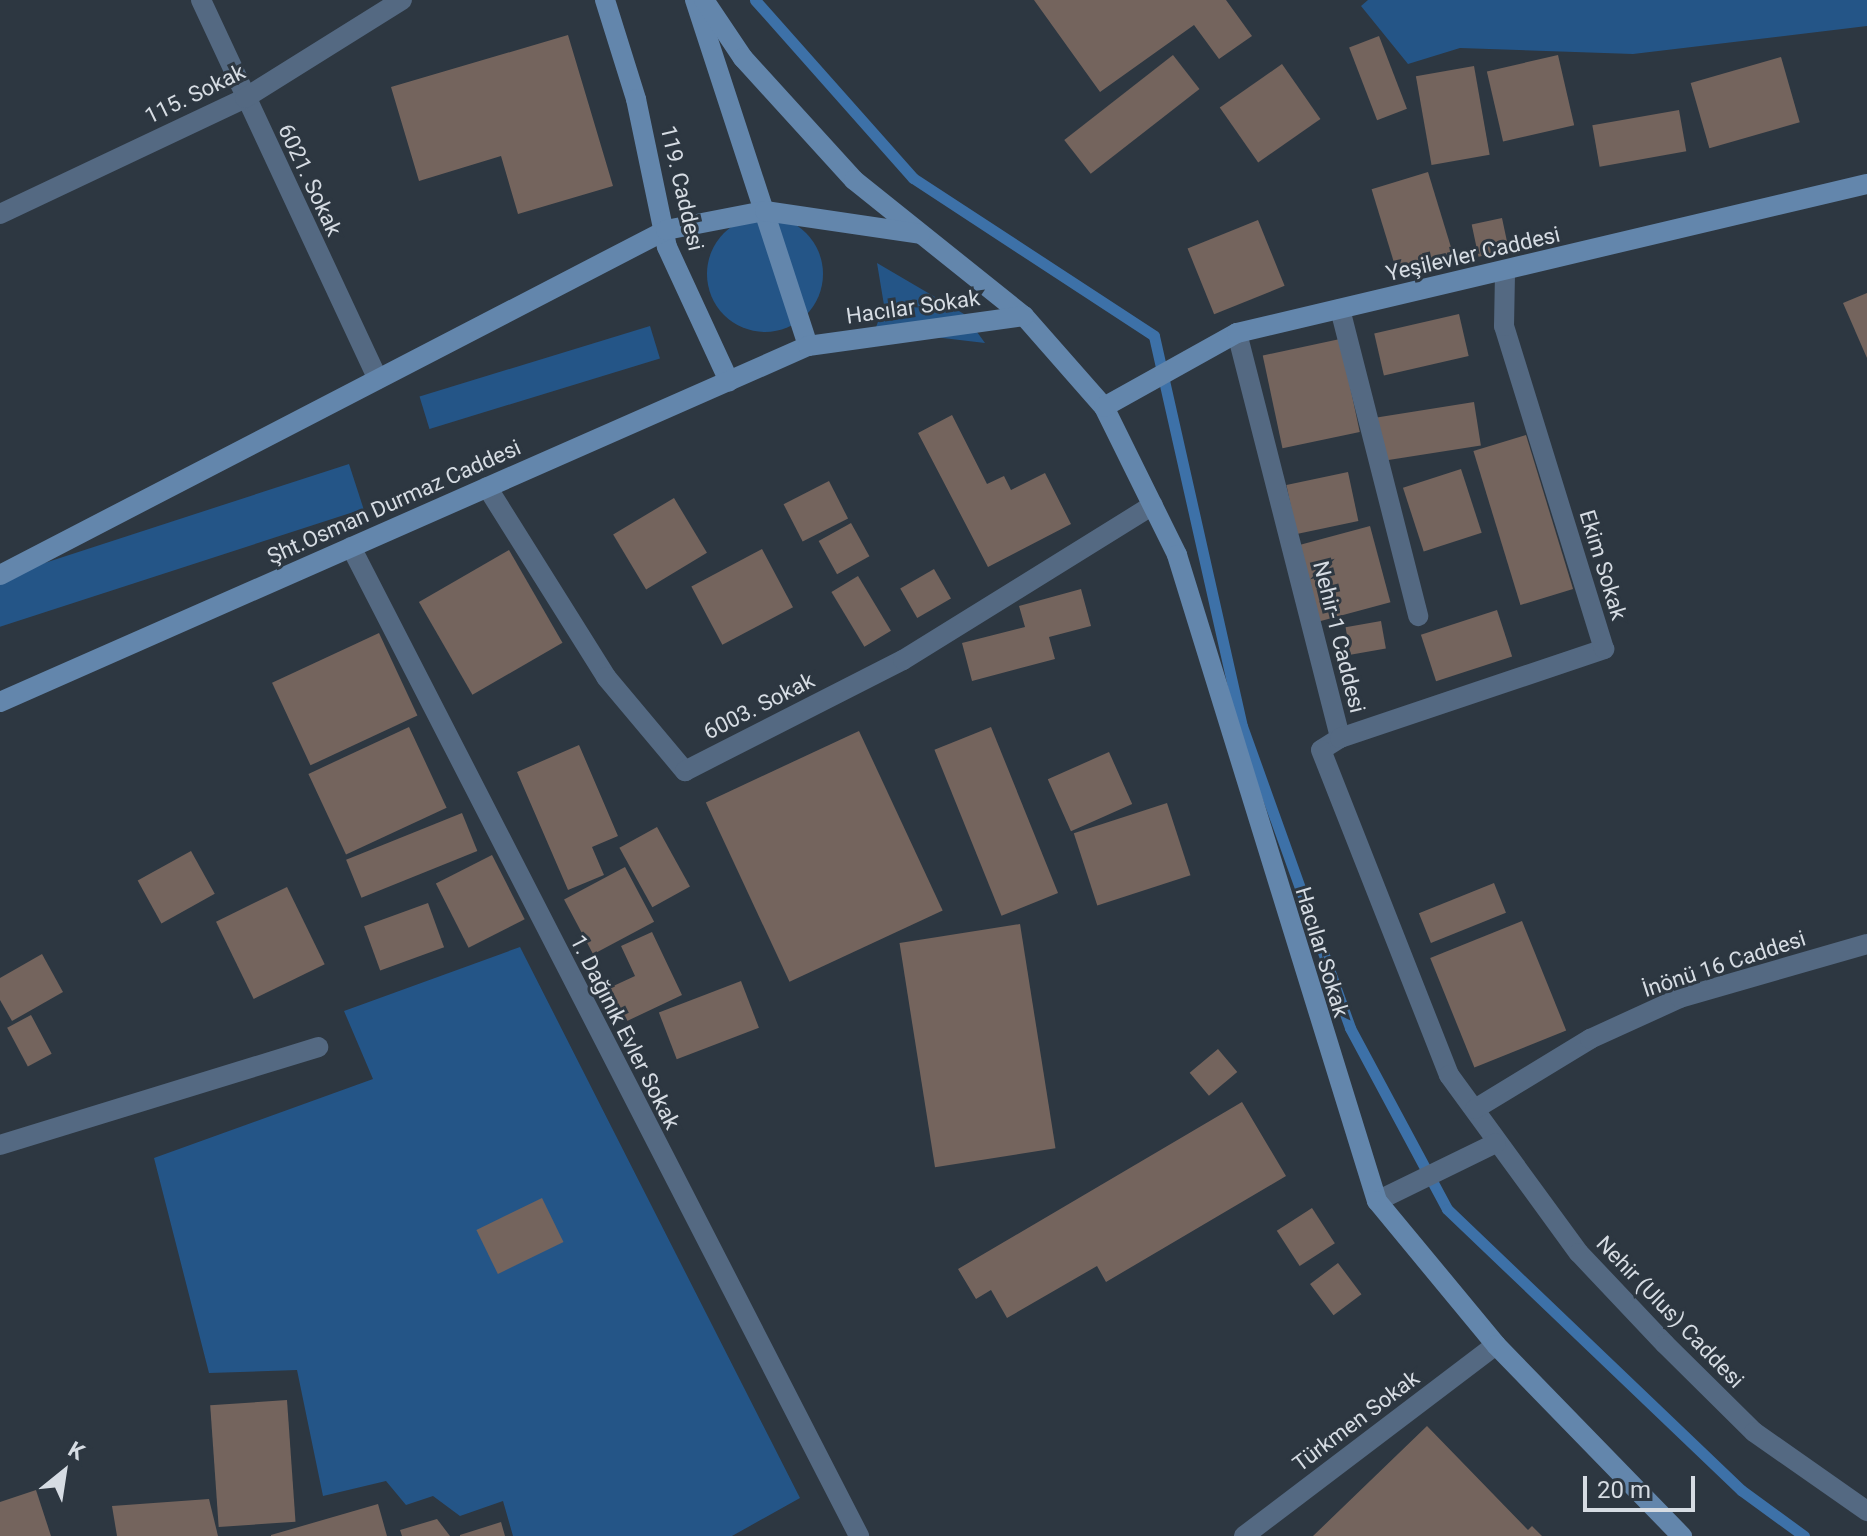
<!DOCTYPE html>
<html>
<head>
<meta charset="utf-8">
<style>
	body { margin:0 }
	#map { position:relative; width:1867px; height:1536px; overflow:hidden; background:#2d3741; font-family:Roboto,sans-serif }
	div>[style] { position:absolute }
	.green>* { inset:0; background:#245587; transform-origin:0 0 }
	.round { border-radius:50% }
	.stream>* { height:11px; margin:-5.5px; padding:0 5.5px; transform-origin:5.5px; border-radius:5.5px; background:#3d71a8 }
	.building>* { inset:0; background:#74645d; transform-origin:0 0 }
	.street>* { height:20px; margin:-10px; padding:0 10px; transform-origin:10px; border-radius:10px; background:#546982 }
	.secondary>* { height:20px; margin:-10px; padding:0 10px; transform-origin:10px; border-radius:10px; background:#6386ac }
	span { translate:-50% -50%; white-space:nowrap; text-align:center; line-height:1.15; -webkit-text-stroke:6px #2d3741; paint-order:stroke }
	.street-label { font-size:22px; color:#d6dce3 }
	.north { position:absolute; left:24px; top:1432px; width:80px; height:80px; -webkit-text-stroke:6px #2d3741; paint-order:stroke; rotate:30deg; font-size:22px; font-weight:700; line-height:32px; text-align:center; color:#d6dce3 }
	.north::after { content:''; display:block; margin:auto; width:28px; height:36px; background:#d6dce3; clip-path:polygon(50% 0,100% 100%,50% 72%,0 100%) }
	.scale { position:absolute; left:1583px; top:1476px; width:112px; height:36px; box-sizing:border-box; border:4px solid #d6dce3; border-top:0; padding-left:10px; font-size:24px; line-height:28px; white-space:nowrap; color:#d6dce3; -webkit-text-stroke:6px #2d3741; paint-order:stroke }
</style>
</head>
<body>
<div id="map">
	<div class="green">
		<i style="clip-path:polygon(1368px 0,1867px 0,1867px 26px,1633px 54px,1460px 48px,1408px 64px,1361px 6px)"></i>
		<i class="round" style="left:707px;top:216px;width:116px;height:116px"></i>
		<i style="clip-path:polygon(877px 263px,964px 314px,985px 343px,875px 330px,884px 305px)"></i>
		<i style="left:650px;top:326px;width:34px;height:241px;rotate:73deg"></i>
		<i style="left:349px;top:464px;width:47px;height:389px;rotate:72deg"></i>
		<i style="clip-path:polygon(520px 947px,800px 1498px,732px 1536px,513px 1536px,503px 1501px,460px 1516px,433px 1496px,406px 1505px,386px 1481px,323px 1496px,297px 1370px,209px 1373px,154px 1158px,373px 1079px,344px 1011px)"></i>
	</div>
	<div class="stream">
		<i style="left:755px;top:0;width:238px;rotate:48.4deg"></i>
		<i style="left:913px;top:178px;width:288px;rotate:33.2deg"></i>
		<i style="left:1154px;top:336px;width:400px;rotate:77.3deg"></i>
		<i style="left:1242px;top:726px;width:321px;rotate:70.3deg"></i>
		<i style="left:1350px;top:1028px;width:205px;rotate:61.8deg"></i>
		<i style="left:1447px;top:1209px;width:407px;rotate:43.7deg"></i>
		<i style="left:1741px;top:1490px;width:78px;rotate:36.1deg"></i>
	</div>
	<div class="building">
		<i style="clip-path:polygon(1034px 0,1226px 0,1252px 36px,1219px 59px,1194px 25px,1100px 92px)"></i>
		<i style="clip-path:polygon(568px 35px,613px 186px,518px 214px,501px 156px,419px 181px,391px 87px)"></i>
		<i style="left:1379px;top:36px;width:78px;height:32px;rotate:69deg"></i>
		<i style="left:1173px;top:55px;width:43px;height:138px;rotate:52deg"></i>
		<i style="left:1558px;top:55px;width:72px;height:73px;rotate:77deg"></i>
		<i style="left:1781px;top:57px;width:68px;height:94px;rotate:74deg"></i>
		<i style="left:1282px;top:64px;width:67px;height:76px;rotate:55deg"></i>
		<i style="left:1474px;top:66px;width:90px;height:59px;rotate:80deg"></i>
		<i style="left:1679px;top:110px;width:42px;height:88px;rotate:80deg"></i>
		<i style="left:1428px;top:172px;width:86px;height:59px;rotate:73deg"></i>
		<i style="left:1502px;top:218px;width:33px;height:31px;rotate:78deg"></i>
		<i style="left:1258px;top:220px;width:71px;height:76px;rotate:68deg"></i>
		<i style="clip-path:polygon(1867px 293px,1867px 358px,1843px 303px)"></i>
		<i style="left:1459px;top:314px;width:43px;height:87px;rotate:77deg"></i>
		<i style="left:1340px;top:339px;width:95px;height:79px;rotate:78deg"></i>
		<i style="left:1474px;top:402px;width:44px;height:100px;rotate:81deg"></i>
		<i style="clip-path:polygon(952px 415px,987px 484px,1004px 476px,1011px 490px,1045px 473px,1071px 524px,988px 567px,918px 433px)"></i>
		<i style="left:1526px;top:435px;width:161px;height:55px;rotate:73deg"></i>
		<i style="left:1461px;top:469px;width:67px;height:61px;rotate:72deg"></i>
		<i style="left:1348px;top:472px;width:50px;height:63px;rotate:78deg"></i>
		<i style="left:829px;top:481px;width:42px;height:51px;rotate:63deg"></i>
		<i style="left:674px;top:498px;width:64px;height:71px;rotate:59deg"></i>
		<i style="left:851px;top:523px;width:38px;height:37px;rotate:61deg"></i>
		<i style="left:1370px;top:526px;width:79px;height:75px;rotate:75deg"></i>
		<i style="left:762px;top:549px;width:66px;height:80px;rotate:62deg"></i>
		<i style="left:509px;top:550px;width:107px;height:104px;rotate:60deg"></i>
		<i style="left:934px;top:569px;width:34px;height:39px;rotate:60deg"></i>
		<i style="left:858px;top:576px;width:64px;height:31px;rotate:59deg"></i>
		<i style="clip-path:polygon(1081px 589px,1091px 626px,1049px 637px,1055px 659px,972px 681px,962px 643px,1025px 627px,1019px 606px)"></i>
		<i style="left:1497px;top:610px;width:49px;height:80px;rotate:72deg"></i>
		<i style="left:1381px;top:621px;width:28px;height:36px;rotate:80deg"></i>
		<i style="left:379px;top:633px;width:91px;height:118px;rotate:65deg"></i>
		<i style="left:409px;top:727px;width:89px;height:111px;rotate:65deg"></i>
		<i style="left:991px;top:727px;width:179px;height:61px;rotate:68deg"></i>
		<i style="left:859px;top:731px;width:198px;height:169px;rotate:65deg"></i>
		<i style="clip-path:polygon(579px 745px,618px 836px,592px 847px,604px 875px,568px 890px,517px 772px)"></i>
		<i style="left:1109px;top:752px;width:57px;height:67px;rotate:66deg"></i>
		<i style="left:1167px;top:803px;width:76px;height:98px;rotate:72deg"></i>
		<i style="left:462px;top:813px;width:41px;height:125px;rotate:68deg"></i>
		<i style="left:657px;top:827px;width:68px;height:43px;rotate:61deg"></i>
		<i style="left:191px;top:851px;width:49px;height:61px;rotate:61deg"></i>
		<i style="left:492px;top:855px;width:72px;height:63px;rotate:63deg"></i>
		<i style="left:625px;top:867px;width:62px;height:69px;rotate:62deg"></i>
		<i style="left:1494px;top:883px;width:32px;height:81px;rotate:68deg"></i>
		<i style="left:287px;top:887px;width:86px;height:79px;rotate:64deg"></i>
		<i style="left:428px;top:903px;width:47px;height:68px;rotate:70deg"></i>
		<i style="left:1522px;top:921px;width:118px;height:99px;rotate:68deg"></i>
		<i style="left:1020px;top:924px;width:227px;height:122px;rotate:81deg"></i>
		<i style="clip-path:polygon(652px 932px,682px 995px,625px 1022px,609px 988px,635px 976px,621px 946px)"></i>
		<i style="clip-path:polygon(42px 954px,63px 992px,12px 1021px,0 1000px,0 978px)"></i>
		<i style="left:741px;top:981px;width:50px;height:88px;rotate:69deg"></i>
		<i style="left:31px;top:1015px;width:44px;height:27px;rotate:62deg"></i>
		<i style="left:1218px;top:1049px;width:30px;height:37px;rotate:50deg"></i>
		<i style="clip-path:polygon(1242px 1102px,1286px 1176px,1106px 1282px,1097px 1266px,1007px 1318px,991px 1290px,976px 1299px,958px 1269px)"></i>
		<i style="left:542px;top:1198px;width:49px;height:73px;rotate:64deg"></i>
		<i style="left:1312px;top:1208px;width:42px;height:42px;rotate:57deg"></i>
		<i style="left:1338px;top:1263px;width:39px;height:35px;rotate:53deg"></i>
		<i style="left:287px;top:1400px;width:122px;height:77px;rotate:86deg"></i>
		<i style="clip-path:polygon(1427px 1426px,1528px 1530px,1532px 1526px,1542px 1536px,1313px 1536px)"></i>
		<i style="clip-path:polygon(36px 1490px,51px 1536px,0 1536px,0 1502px)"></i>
		<i style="clip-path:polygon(209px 1499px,218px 1536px,117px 1536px,112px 1506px)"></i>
		<i style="clip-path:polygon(378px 1504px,387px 1536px,271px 1536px,271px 1535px)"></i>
		<i style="clip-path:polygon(437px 1519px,450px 1536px,402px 1536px,400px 1530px)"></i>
		<i style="clip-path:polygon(501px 1522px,505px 1536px,460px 1536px,460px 1535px)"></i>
	</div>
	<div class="street">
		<i style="left:201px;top:0;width:418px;rotate:65deg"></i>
		<i style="left:0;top:214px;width:271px;rotate:-25.3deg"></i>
		<i style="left:245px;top:98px;width:185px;rotate:-32deg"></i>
		<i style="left:1340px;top:309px;width:317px;rotate:75.7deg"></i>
		<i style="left:1237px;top:333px;width:418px;rotate:75.7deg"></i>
		<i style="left:1340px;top:738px;width:22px;rotate:148deg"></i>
		<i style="left:1321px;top:750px;width:349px;rotate:68.5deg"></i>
		<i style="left:1449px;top:1075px;width:220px;rotate:53.9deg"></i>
		<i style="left:1579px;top:1253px;width:125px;rotate:46.6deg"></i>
		<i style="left:1665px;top:1344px;width:125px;rotate:44.7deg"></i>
		<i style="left:1754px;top:1432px;width:138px;rotate:35deg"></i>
		<i style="left:487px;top:487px;width:224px;rotate:57.9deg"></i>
		<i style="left:606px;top:677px;width:123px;rotate:50deg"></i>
		<i style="left:685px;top:771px;width:245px;rotate:-27deg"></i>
		<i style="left:903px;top:660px;width:294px;rotate:-31.8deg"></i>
		<i style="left:351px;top:547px;width:1112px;rotate:62.81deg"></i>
		<i style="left:1340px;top:738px;width:279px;rotate:-18.6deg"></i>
		<i style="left:1604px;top:649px;width:338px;rotate:-107.2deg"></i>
		<i style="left:1504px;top:326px;width:53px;rotate:-88.9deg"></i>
		<i style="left:1475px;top:1109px;width:135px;rotate:-31.3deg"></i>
		<i style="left:1590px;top:1039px;width:99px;rotate:-24.5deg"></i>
		<i style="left:1680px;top:998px;width:195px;rotate:-16.1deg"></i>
		<i style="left:0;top:1145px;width:333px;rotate:-17.1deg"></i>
		<i style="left:1377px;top:1201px;width:132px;rotate:-26deg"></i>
		<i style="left:1244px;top:1536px;width:316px;rotate:-37.2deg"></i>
	</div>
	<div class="secondary">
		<i style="left:605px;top:0;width:104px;rotate:72.6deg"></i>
		<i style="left:636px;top:99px;width:151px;rotate:78.2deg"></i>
		<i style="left:667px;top:247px;width:148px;rotate:65.2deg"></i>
		<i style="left:695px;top:0;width:364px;rotate:71.9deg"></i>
		<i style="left:704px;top:0;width:70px;rotate:56.1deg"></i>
		<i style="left:743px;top:58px;width:165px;rotate:47.7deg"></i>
		<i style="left:854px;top:180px;width:218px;rotate:38.7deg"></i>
		<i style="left:1024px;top:316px;width:121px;rotate:48.7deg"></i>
		<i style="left:1104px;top:407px;width:165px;rotate:63.7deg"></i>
		<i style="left:1177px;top:555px;width:676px;rotate:72.8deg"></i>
		<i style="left:1377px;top:1201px;width:187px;rotate:50.4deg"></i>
		<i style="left:1496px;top:1345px;width:267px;rotate:45.8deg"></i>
		<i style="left:1104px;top:407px;width:152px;rotate:-29.1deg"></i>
		<i style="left:1237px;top:333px;width:647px;rotate:-13.31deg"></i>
		<i style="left:0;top:575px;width:750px;rotate:-27.38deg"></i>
		<i style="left:666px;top:230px;width:101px;rotate:-10.9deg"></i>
		<i style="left:765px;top:211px;width:157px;rotate:8.4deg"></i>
		<i style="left:0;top:702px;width:883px;rotate:-23.78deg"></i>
		<i style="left:808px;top:346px;width:218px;rotate:-7.9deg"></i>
	</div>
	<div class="street-label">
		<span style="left:195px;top:94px;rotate:-26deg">115. Sokak</span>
		<span style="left:310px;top:180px;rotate:65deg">6021. Sokak</span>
		<span style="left:682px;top:188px;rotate:77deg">119. Caddesi</span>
		<span style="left:1473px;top:254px;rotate:-13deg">Yeşilevler Caddesi</span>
		<span style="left:913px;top:307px;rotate:-8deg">Hacılar Sokak</span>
		<span style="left:394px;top:502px;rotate:-24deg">Şht.Osman Durmaz Caddesi</span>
		<span style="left:1603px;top:565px;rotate:73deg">Ekim Sokak</span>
		<span style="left:1339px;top:637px;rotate:76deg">Nehir-1 Caddesi</span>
		<span style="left:759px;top:706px;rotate:-27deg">6003. Sokak</span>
		<span style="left:1322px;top:952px;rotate:73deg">Hacılar Sokak</span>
		<span style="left:1724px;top:964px;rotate:-18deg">İnönü 16 Caddesi</span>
		<span style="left:625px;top:1032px;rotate:63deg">1. Dağınık Evler Sokak</span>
		<span style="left:1670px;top:1312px;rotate:46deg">Nehir (Ulus) Caddesi</span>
		<span style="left:1356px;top:1421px;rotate:-37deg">Türkmen Sokak</span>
	</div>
	<div class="north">K</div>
	<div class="scale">20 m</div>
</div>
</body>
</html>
